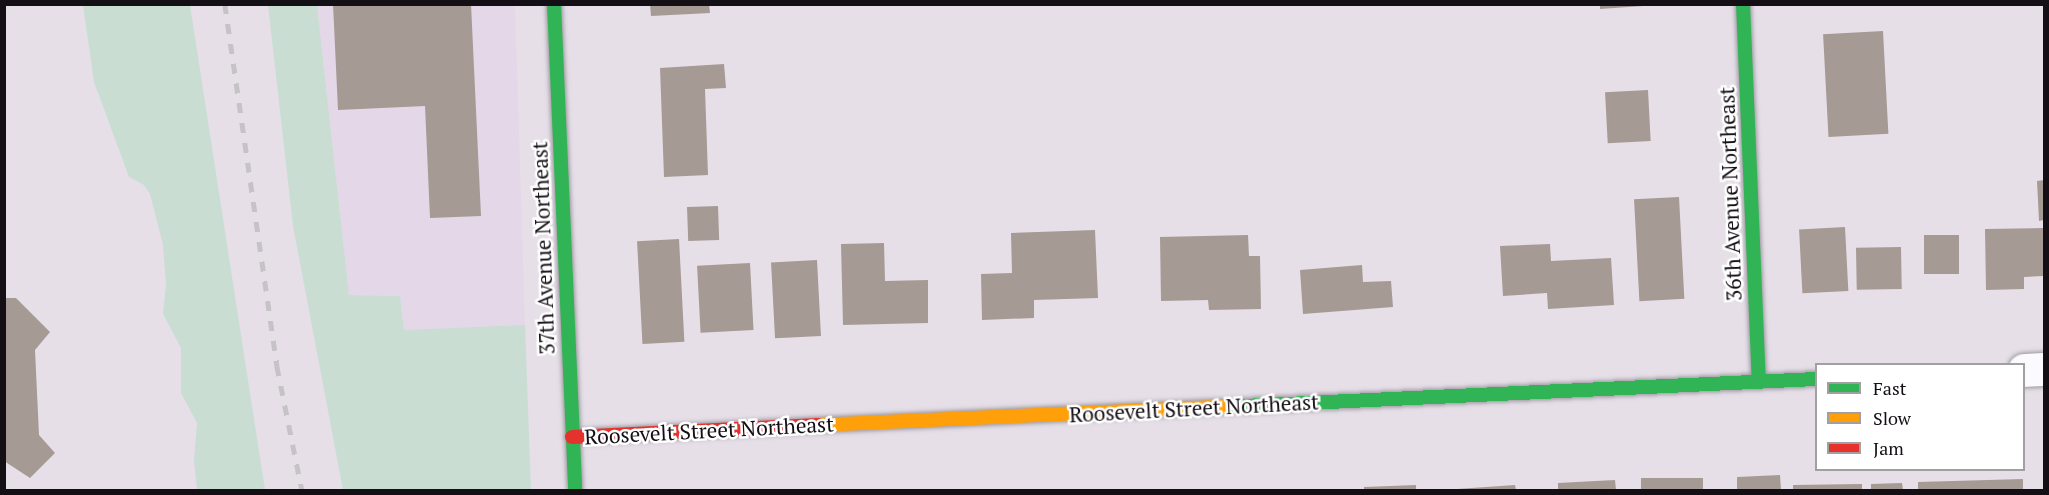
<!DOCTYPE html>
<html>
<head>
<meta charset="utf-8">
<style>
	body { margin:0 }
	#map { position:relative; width:2049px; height:495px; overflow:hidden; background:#e6dfe8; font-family:"PT Serif",serif }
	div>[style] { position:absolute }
	.built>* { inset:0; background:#e4d7e8 }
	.green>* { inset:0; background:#c9ddd3 }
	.building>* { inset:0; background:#a69a94; transform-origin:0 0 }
	.roads { filter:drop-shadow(0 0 2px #a09ba2) drop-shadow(0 0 2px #a09ba2) }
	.street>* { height:33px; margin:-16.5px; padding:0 16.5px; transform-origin:16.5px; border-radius:16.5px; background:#fbfafc }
	.fast>* { height:14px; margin:-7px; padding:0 7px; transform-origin:7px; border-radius:7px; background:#30b455 }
	.slow>* { height:14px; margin:-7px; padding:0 7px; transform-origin:7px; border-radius:7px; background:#ff9f0a }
	.jam>* { height:14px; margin:-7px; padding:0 7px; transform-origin:7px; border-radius:7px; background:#e5322d }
	.rail>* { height:4.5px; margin-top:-2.25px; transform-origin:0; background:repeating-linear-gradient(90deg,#c5c3c6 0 10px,transparent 0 20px) }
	span { translate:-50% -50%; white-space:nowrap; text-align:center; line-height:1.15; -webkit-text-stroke:5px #fff; paint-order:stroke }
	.street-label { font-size:21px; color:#140f15 }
	.frame { position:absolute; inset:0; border:6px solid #140f15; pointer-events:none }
	.legend { position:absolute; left:1815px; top:363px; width:210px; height:108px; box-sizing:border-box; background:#fff; border:2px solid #a19fa1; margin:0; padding:8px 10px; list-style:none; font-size:18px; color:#140f15 }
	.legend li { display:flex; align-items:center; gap:12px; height:30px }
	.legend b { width:30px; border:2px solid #a19fa1 }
</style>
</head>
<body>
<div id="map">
	<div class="built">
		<i style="clip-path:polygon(317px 5px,515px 5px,525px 325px,404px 330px,400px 296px,349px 295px)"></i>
	</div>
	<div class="green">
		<i style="clip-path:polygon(83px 5px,190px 5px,265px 490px,197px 490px,194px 460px,197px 423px,181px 393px,181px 348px,163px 314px,166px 284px,163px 245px,150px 194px,144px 185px,129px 177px,94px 82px)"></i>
		<i style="clip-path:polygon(268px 5px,317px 5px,349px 295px,400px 296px,404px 330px,525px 325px,531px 490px,343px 490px,293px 226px)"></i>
	</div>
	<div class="building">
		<i style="clip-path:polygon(333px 4px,471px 4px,481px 216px,430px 218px,425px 106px,338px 110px)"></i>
		<i style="clip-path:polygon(650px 4px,709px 4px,710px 13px,651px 16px)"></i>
		<i style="clip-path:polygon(1600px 4px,1643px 4px,1643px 6px,1600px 9px)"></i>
		<i style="left:1883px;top:31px;width:103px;height:60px;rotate:87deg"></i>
		<i style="clip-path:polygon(724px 64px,726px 88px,705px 89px,708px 175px,664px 177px,660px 68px)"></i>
		<i style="left:1648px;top:90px;width:51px;height:43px;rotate:87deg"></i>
		<i style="clip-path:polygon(2044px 180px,2044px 220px,2039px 221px,2037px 181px)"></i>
		<i style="left:1679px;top:197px;width:102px;height:45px;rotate:87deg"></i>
		<i style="left:718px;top:206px;width:34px;height:31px;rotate:88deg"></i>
		<i style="left:1845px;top:227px;width:64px;height:46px;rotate:87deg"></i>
		<i style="clip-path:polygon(2044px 228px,2044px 276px,2024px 277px,2024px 289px,1986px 290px,1985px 229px)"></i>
		<i style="clip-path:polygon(1095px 230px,1098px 298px,1034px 300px,1034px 318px,982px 320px,981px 274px,1012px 273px,1011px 233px)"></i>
		<i style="clip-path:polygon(1248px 235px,1249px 256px,1260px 256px,1261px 309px,1209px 310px,1208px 300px,1161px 301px,1160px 237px)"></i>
		<i style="left:1959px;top:235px;width:39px;height:35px;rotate:90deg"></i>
		<i style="left:679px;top:239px;width:103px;height:42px;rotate:87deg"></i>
		<i style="clip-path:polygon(884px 243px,885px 281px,928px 280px,928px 323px,843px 325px,841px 244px)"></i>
		<i style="clip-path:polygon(1550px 244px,1551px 261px,1611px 258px,1614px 305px,1548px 309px,1547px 293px,1503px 296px,1500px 246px)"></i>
		<i style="left:1901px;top:247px;width:42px;height:45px;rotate:89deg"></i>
		<i style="left:817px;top:260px;width:76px;height:46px;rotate:87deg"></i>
		<i style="left:750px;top:263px;width:67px;height:53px;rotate:87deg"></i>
		<i style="clip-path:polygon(1362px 265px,1363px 282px,1391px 281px,1393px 307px,1303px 314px,1300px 270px)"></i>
		<i style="clip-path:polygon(4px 298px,16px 298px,50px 332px,35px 350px,39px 435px,55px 453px,30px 478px,4px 461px)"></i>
		<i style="clip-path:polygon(1780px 475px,1781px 490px,1737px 490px,1737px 477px)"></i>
		<i style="left:1703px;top:478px;width:12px;height:62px;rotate:90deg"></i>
		<i style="clip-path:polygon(2023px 479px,2023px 490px,1918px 490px,1918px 482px)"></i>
		<i style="clip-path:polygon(1615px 480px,1616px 490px,1558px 490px,1558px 483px)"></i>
		<i style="clip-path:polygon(1902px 483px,1903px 490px,1871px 490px,1871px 484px)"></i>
		<i style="clip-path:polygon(1862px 484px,1862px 490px,1793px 490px,1793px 485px)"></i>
		<i style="clip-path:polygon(1416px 485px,1416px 490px,1364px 490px,1364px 487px)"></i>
		<i style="clip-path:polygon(1515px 485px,1516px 490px,1457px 490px,1457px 489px)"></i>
	</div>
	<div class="roads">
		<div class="street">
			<i style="left:2024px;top:370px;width:20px;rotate:-3deg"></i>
		</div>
		<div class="fast">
			<i style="left:554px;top:4px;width:486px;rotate:87.5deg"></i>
			<i style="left:1743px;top:4px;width:377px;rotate:87.6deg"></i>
			<i style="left:1222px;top:407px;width:595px;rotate:-2.7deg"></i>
		</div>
		<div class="slow">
			<i style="left:819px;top:425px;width:403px;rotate:-2.6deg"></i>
		</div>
		<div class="jam">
			<i style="left:572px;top:437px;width:247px;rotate:-2.8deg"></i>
		</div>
	</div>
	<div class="rail">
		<i style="left:225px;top:4px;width:366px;rotate:81.8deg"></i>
		<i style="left:277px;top:366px;width:126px;rotate:78.6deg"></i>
	</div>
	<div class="street-label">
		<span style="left:1730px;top:194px;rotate:-92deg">36th Avenue Northeast</span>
		<span style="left:543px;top:248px;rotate:-92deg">37th Avenue Northeast</span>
		<span style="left:1194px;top:408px;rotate:-3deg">Roosevelt Street Northeast</span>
		<span style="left:709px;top:430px;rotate:-3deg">Roosevelt Street Northeast</span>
	</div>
	<div class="frame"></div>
	<ul class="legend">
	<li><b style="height:8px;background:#30b455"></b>Fast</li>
	<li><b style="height:8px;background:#ff9f0a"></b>Slow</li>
	<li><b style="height:8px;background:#e5322d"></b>Jam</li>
	</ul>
</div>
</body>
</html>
